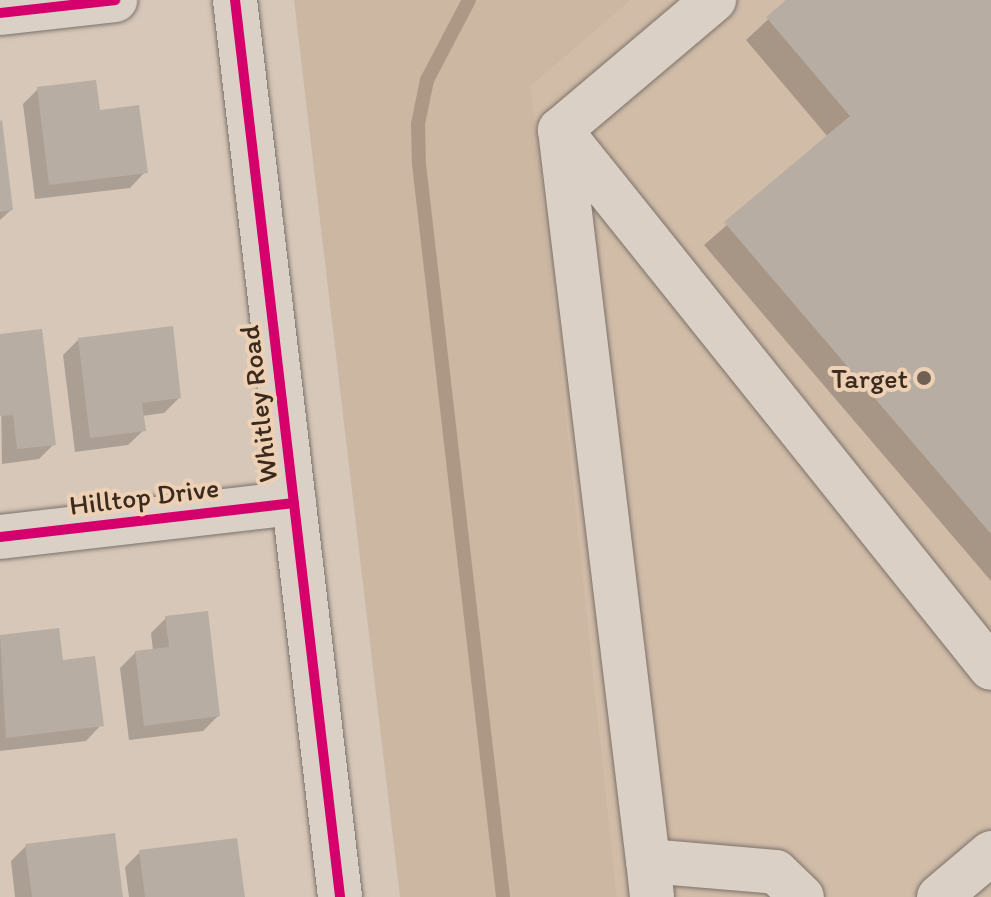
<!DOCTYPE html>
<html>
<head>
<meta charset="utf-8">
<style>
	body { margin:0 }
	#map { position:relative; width:991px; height:897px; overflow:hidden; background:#d6c7b9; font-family:Itim,sans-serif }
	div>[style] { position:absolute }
	.built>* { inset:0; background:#d1bca8 }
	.green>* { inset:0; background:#ccb7a3 }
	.shadow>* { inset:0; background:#0003 }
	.stream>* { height:14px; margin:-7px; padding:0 7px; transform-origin:7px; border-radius:7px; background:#ad9886 }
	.building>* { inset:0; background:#b8ada2 }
	.roads { filter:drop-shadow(0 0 2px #7c7269) drop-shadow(0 0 2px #7c7269) }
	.minor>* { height:44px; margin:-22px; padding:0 22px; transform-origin:22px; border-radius:22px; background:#dad0c6 }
	.cycleway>* { height:10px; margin:-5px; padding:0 5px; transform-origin:5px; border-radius:5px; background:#d6006c }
	.dots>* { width:22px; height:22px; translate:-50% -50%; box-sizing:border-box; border:4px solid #eed1b5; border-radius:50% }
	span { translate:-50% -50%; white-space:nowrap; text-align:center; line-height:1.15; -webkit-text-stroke:8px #eed1b5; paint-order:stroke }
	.poi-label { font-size:28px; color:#3b2a1e }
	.right { translate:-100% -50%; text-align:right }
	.street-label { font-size:28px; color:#3b2a1e }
</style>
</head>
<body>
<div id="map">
	<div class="built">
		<i style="clip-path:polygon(631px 0,991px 0,991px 897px,617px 897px,531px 86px)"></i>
	</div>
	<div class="green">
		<i style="clip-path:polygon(294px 0,631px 0,531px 86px,617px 897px,400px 897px)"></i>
	</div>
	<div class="shadow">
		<i style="clip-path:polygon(789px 0,991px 0,991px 581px,704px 245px,828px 137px,746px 40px)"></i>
		<i style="clip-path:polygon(38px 89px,98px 112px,145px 172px,130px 188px,35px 199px,23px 104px)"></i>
		<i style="clip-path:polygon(0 121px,11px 210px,0 220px)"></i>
		<i style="clip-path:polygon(0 336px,54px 444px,39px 459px,2px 464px)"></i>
		<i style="clip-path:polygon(78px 340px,179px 398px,164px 413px,142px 416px,144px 430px,128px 445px,75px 452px,63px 355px)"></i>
		<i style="clip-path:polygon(166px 618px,218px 716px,203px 731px,129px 740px,120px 668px,135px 653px,153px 651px,151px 633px)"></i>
		<i style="clip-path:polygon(57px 630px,61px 662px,101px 725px,86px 741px,0 751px,0 637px)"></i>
		<i style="clip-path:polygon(26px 846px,121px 897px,15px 897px,11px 861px)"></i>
		<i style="clip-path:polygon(140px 852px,242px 897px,129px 897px,125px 867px)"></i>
	</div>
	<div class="stream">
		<i style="left:469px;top:0;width:90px;rotate:117.7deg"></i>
		<i style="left:427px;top:80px;width:45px;rotate:101.6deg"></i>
		<i style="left:418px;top:124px;width:40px;rotate:88.6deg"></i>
		<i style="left:419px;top:164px;width:738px;rotate:83.46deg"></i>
	</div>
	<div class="building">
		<i style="clip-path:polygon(786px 0,991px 0,991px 534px,724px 222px,850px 116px,766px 17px)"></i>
		<i style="clip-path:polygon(96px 80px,100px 110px,139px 105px,148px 173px,49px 185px,37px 87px)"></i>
		<i style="clip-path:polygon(2px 120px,13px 210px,0 212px,0 121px)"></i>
		<i style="clip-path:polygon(173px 326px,181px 398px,142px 403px,146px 431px,90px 438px,78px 338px)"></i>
		<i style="clip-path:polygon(42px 329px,56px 445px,17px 449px,13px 415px,0 416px,0 334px)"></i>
		<i style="clip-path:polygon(208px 611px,220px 716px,144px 726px,135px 651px,169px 647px,165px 616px)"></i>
		<i style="clip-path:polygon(59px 628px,63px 660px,95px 656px,104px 726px,6px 738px,0 635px)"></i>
		<i style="clip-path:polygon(115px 833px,123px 897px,32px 897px,25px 844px)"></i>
		<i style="clip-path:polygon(237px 838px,245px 897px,145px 897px,139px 850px)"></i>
	</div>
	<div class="roads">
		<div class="minor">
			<i style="left:235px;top:0;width:903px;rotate:83.32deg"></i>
			<i style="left:0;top:13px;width:116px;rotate:-6.4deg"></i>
			<i style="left:560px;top:130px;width:689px;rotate:51.3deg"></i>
			<i style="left:0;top:537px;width:296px;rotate:-6.6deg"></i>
			<i style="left:648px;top:861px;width:736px;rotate:-96.86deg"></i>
			<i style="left:560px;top:130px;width:202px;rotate:-40.2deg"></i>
			<i style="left:652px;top:897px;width:36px;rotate:-96deg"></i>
			<i style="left:648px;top:861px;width:128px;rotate:4.9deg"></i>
			<i style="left:776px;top:872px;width:36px;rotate:44deg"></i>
			<i style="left:939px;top:897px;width:68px;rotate:-40.2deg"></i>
		</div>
	</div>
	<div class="cycleway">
		<i style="left:235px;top:0;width:903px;rotate:83.32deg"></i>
		<i style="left:0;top:13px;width:116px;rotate:-6.4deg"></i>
		<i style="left:0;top:537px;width:296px;rotate:-6.6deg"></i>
	</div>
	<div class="dots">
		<i style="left:924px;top:378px;background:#716154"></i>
	</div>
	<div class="poi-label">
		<span class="right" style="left:908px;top:378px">Target</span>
	</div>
	<div class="street-label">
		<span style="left:258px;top:404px;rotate:-97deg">Whitley Road</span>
		<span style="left:144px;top:496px;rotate:-7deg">Hilltop Drive</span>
	</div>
</div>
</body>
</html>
